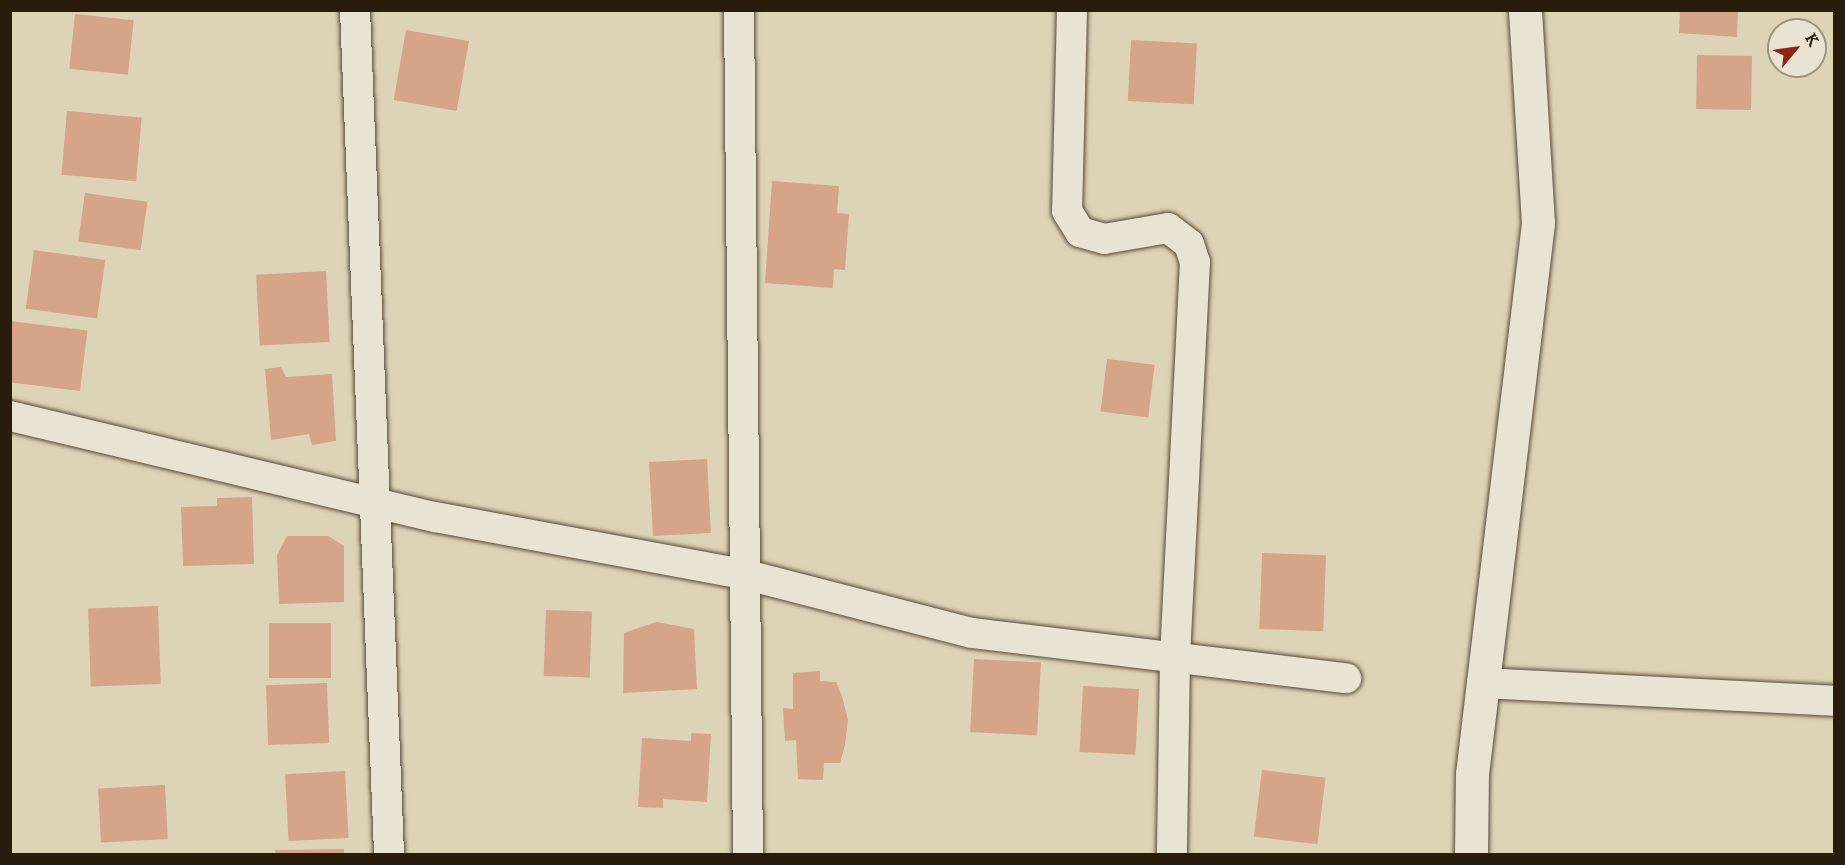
<!DOCTYPE html>
<html>
<head>
<meta charset="utf-8">
<style>
	body { margin:0 }
	#map { position:relative; width:1845px; height:865px; overflow:hidden; background:#ddd4b8; font-family:"IM FELL English",serif }
	div>[style] { position:absolute }
	.building>* { inset:0; background:#d5a489; transform-origin:0 0 }
	.roads { filter:drop-shadow(0 0 2px #564a36) drop-shadow(0 0 2px #564a36) }
	.street>* { height:30px; margin:-15px; padding:0 15px; transform-origin:15px; border-radius:15px; background:#e9e3d1 }
	.secondary>* { height:33px; margin:-16.5px; padding:0 16.5px; transform-origin:16.5px; border-radius:16.5px; background:#e9e3d1 }
	span { translate:-50% -50%; white-space:nowrap; text-align:center; line-height:1.15; -webkit-text-stroke:5px #e9e3d1; paint-order:stroke }
	.frame { position:absolute; inset:0; border:12px solid #291c0b; pointer-events:none }
	.north { position:absolute; left:1767px; top:18px; width:60px; height:60px; box-sizing:border-box; background:#e9e3d1; border:2px solid #9c9382; border-radius:50%; rotate:61deg; font-size:16px; font-weight:700; line-height:24px; text-align:center; color:#291c0b }
	.north::after { content:''; display:block; margin:auto; width:21px; height:27px; background:#8f2418; clip-path:polygon(50% 0,100% 100%,50% 72%,0 100%) }
</style>
</head>
<body>
<div id="map">
	<div class="building">
		<i style="clip-path:polygon(1680px 10px,1738px 10px,1737px 37px,1679px 33px)"></i>
		<i style="left:75px;top:14px;width:59px;height:55px;rotate:6deg"></i>
		<i style="left:406px;top:30px;width:64px;height:71px;rotate:10deg"></i>
		<i style="left:1131px;top:40px;width:66px;height:61px;rotate:3deg"></i>
		<i style="left:1697px;top:55px;width:55px;height:54px;rotate:1deg"></i>
		<i style="left:67px;top:111px;width:75px;height:64px;rotate:5deg"></i>
		<i style="clip-path:polygon(772px 181px,839px 186px,837px 213px,849px 214px,845px 270px,834px 269px,833px 288px,765px 283px)"></i>
		<i style="left:85px;top:193px;width:63px;height:49px;rotate:8deg"></i>
		<i style="left:34px;top:250px;width:72px;height:59px;rotate:8deg"></i>
		<i style="left:326px;top:271px;width:71px;height:70px;rotate:87deg"></i>
		<i style="left:10px;top:321px;width:78px;height:61px;rotate:7deg"></i>
		<i style="left:1107px;top:359px;width:48px;height:53px;rotate:7deg"></i>
		<i style="clip-path:polygon(281px 367px,286px 377px,332px 374px,336px 441px,312px 445px,309px 434px,271px 440px,265px 369px)"></i>
		<i style="left:707px;top:459px;width:74px;height:58px;rotate:87deg"></i>
		<i style="clip-path:polygon(252px 497px,254px 564px,183px 566px,181px 507px,217px 506px,217px 498px)"></i>
		<i style="clip-path:polygon(287px 536px,328px 536px,344px 546px,344px 602px,279px 604px,277px 555px)"></i>
		<i style="left:1262px;top:553px;width:64px;height:76px;rotate:2deg"></i>
		<i style="left:158px;top:606px;width:78px;height:70px;rotate:88deg"></i>
		<i style="left:546px;top:610px;width:46px;height:66px;rotate:2deg"></i>
		<i style="clip-path:polygon(656px 622px,694px 629px,697px 689px,623px 693px,624px 633px)"></i>
		<i style="left:269px;top:623px;width:62px;height:55px"></i>
		<i style="left:974px;top:659px;width:67px;height:73px;rotate:3deg"></i>
		<i style="clip-path:polygon(820px 671px,820px 681px,836px 682px,842px 696px,848px 720px,845px 745px,840px 763px,824px 763px,823px 780px,798px 779px,796px 740px,785px 741px,783px 708px,793px 709px,793px 673px)"></i>
		<i style="left:327px;top:683px;width:60px;height:61px;rotate:88deg"></i>
		<i style="left:1083px;top:686px;width:56px;height:66px;rotate:3deg"></i>
		<i style="clip-path:polygon(691px 733px,711px 734px,707px 802px,663px 799px,663px 808px,638px 807px,642px 738px,691px 741px)"></i>
		<i style="left:1262px;top:770px;width:64px;height:67px;rotate:7deg"></i>
		<i style="left:345px;top:771px;width:67px;height:60px;rotate:87deg"></i>
		<i style="left:165px;top:785px;width:54px;height:67px;rotate:87deg"></i>
		<i style="clip-path:polygon(344px 849px,344px 854px,275px 854px,275px 850px)"></i>
	</div>
	<div class="roads">
		<div class="street">
			<i style="left:355px;top:10px;width:845px;rotate:87.69deg"></i>
			<i style="left:739px;top:10px;width:844px;rotate:89.39deg"></i>
			<i style="left:1072px;top:10px;width:201px;rotate:91.4deg"></i>
			<i style="left:1067px;top:211px;width:25px;rotate:58deg"></i>
			<i style="left:1080px;top:232px;width:25px;rotate:16deg"></i>
			<i style="left:1104px;top:239px;width:65px;rotate:-9.8deg"></i>
			<i style="left:1168px;top:228px;width:26px;rotate:37deg"></i>
			<i style="left:1189px;top:244px;width:19px;rotate:72deg"></i>
			<i style="left:1195px;top:262px;width:397px;rotate:92.9deg"></i>
			<i style="left:1175px;top:658px;width:196px;rotate:90.9deg"></i>
			<i style="left:10px;top:416px;width:437px;rotate:13.4deg"></i>
			<i style="left:435px;top:517px;width:317px;rotate:10.5deg"></i>
			<i style="left:747px;top:575px;width:232px;rotate:14.5deg"></i>
			<i style="left:972px;top:633px;width:377px;rotate:6.9deg"></i>
			<i style="left:1482px;top:683px;width:352px;rotate:2.9deg"></i>
		</div>
		<div class="secondary">
			<i style="left:1471px;top:854px;width:80px;rotate:-89.3deg"></i>
			<i style="left:1472px;top:774px;width:555px;rotate:-83.17deg"></i>
			<i style="left:1538px;top:223px;width:213px;rotate:-93.5deg"></i>
		</div>
	</div>
	<div class="frame"></div>
	<div class="north">K</div>
</div>
</body>
</html>
